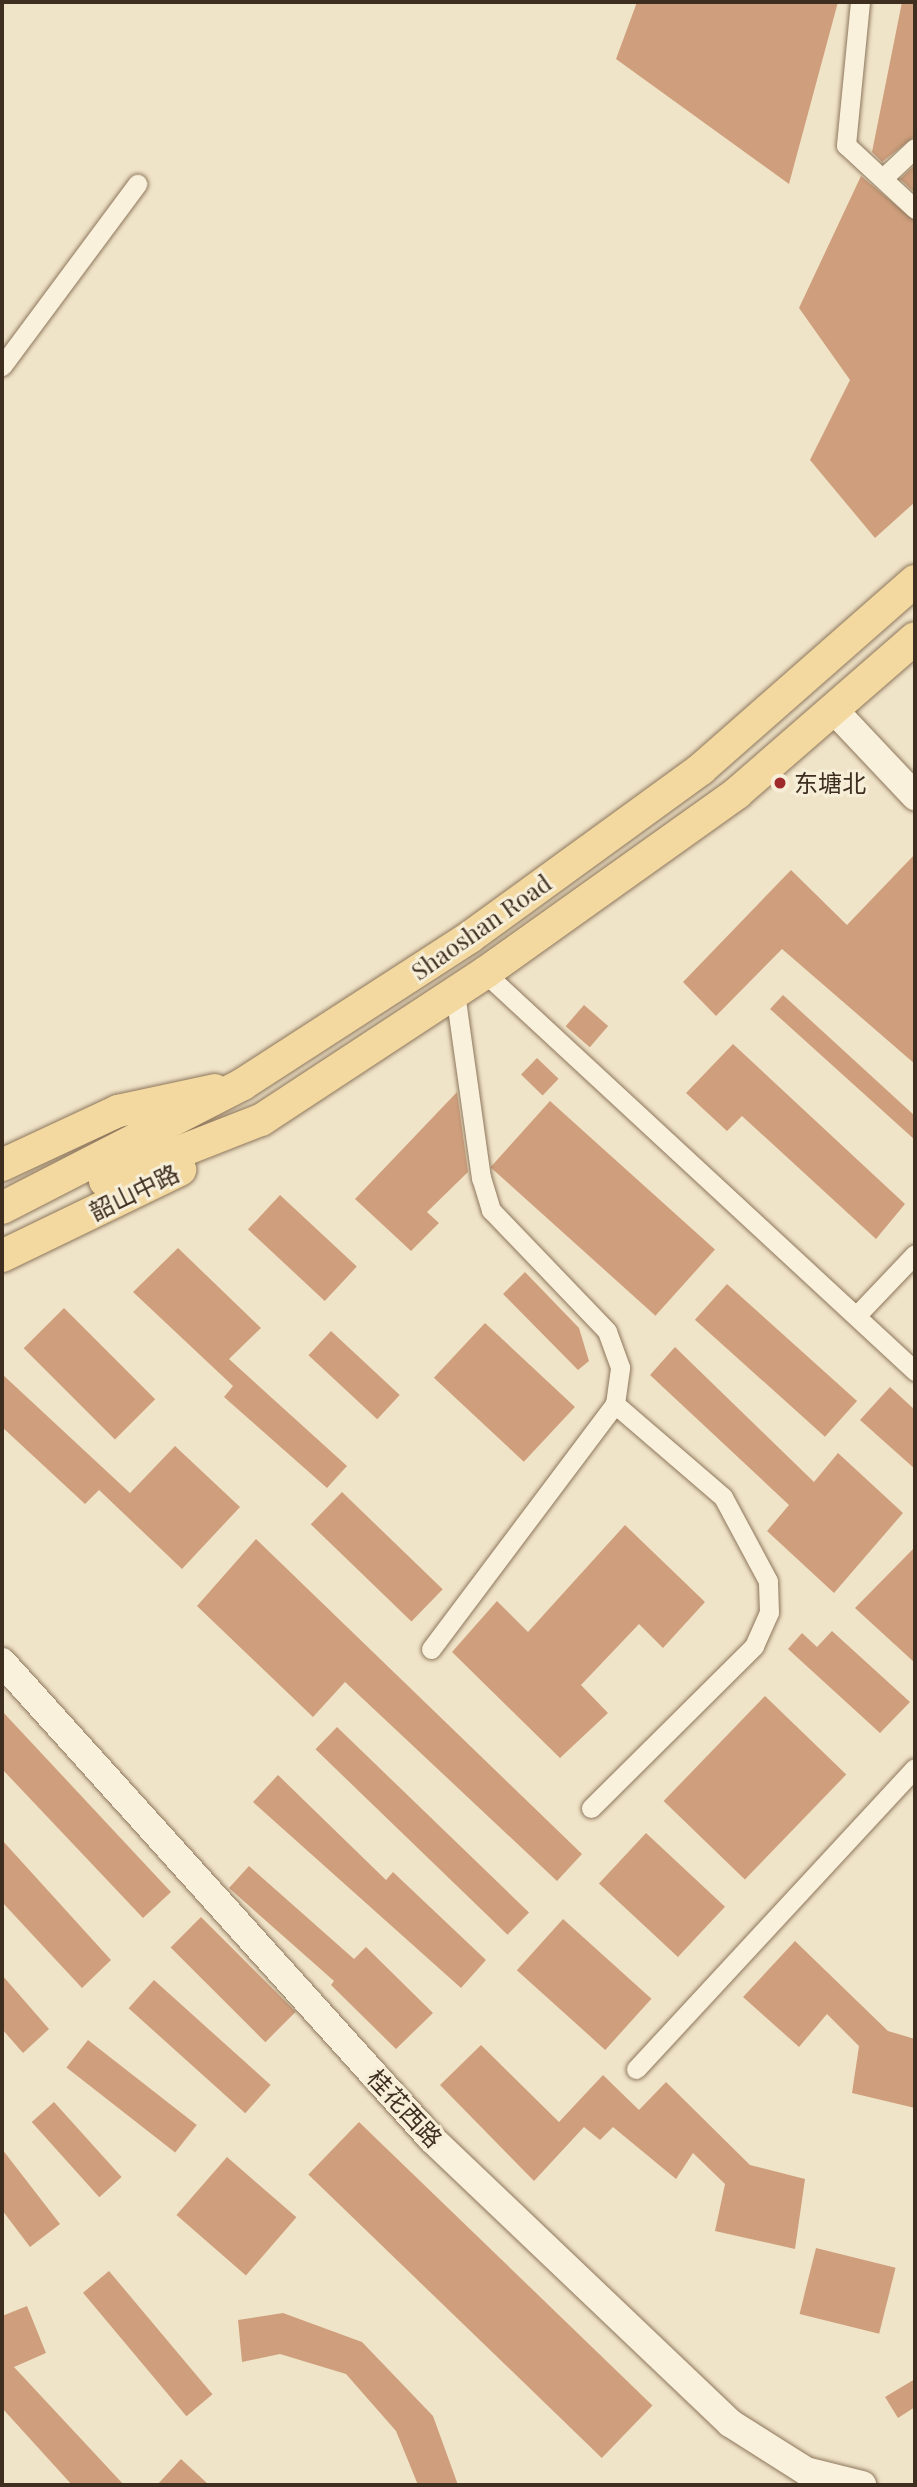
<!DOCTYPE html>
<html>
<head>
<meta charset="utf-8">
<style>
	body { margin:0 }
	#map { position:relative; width:917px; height:2487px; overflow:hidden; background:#f0e4c8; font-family:"Playfair Display","Noto Sans SC",serif }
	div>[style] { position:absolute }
	.building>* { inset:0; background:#cf9f7d; transform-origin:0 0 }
	.roads { filter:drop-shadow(0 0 2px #8d765c) drop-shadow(0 0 2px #8d765c) }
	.street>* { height:19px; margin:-9.5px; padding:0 9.5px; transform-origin:9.5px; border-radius:9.5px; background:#faf1dc }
	.secondary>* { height:28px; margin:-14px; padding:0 14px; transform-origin:14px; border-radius:14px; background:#faf1dc }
	.primary>* { height:32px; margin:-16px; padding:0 16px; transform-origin:16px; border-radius:16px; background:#f3d9a0 }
	.dots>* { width:19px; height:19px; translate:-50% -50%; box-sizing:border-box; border:4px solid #f7eed8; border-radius:50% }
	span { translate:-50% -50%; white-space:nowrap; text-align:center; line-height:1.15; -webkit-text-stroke:6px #f7eed8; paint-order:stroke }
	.poi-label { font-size:24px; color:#3d2e20 }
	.left { translate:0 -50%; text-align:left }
	.street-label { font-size:24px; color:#3d2e20 }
	.frame { position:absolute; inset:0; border:4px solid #3d2e20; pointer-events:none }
</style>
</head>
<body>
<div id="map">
	<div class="building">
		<i style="clip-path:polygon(637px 2px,838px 2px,789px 184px,616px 59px)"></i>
		<i style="clip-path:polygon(902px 2px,915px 2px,915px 136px,882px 162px,872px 152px)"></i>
		<i style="clip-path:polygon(915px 165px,915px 193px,900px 179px)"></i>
		<i style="clip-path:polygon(861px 176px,915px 221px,915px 502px,875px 538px,810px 460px,850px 380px,799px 308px)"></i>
		<i style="clip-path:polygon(915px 854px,915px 1064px,782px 949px,716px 1016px,683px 982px,791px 870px,847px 925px)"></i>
		<i style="clip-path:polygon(783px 995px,915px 1116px,915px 1140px,770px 1009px)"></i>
		<i style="left:584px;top:1005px;width:32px;height:28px;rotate:41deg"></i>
		<i style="clip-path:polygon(733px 1044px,905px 1204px,876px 1239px,742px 1116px,727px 1131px,686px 1093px)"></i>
		<i style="left:537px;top:1058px;width:30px;height:23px;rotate:44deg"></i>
		<i style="clip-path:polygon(457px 1092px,468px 1172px,427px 1212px,439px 1223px,411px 1251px,355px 1199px)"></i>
		<i style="left:550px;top:1101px;width:222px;height:89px;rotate:42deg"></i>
		<i style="left:280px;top:1195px;width:105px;height:47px;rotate:43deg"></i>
		<i style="clip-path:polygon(178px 1248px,261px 1328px,229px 1359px,347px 1466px,327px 1488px,224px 1397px,233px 1386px,133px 1292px)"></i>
		<i style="clip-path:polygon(525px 1272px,579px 1328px,589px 1361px,578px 1370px,503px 1294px)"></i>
		<i style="left:727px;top:1284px;width:175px;height:48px;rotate:42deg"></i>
		<i style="left:64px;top:1308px;width:129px;height:57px;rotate:45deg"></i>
		<i style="left:485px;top:1323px;width:123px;height:75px;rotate:43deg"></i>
		<i style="left:331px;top:1331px;width:94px;height:33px;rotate:43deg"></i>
		<i style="clip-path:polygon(675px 1347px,814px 1482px,838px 1453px,903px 1513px,834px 1593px,767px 1531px,789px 1505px,650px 1375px)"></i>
		<i style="clip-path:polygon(2px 1374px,130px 1493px,175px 1446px,240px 1507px,182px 1569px,99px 1490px,85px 1504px,2px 1427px)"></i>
		<i style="clip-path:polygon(890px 1387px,915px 1410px,915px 1469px,860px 1420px)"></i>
		<i style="left:342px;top:1492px;width:140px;height:45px;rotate:44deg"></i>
		<i style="clip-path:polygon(625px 1525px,705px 1602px,663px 1648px,639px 1624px,581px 1685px,608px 1713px,560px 1758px,452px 1652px,497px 1601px,528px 1632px)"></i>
		<i style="clip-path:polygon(256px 1539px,582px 1854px,557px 1881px,345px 1682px,313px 1717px,197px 1606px)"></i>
		<i style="clip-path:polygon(915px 1547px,915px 1663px,855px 1608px)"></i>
		<i style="clip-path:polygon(832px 1631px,910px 1702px,880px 1733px,788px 1649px,802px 1633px,817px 1647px)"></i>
		<i style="left:765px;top:1696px;width:113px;height:146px;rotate:44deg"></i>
		<i style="clip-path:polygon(2px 1711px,171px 1892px,143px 1918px,2px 1769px)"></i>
		<i style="left:337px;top:1727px;width:267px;height:31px;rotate:44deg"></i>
		<i style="clip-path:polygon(278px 1775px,386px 1880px,393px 1872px,486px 1960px,461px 1988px,253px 1802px)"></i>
		<i style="left:646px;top:1833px;width:108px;height:69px;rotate:43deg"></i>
		<i style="clip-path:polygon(2px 1840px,111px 1960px,82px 1988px,2px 1902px)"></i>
		<i style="clip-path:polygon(249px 1866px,354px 1959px,366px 1947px,433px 2013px,396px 2049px,331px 1985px,334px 1981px,229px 1888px)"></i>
		<i style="left:201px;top:1917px;width:134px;height:43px;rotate:45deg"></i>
		<i style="left:563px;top:1919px;width:119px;height:69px;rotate:42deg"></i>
		<i style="clip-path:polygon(795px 1941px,888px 2031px,915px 2039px,915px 2108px,852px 2093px,859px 2046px,827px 2014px,799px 2047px,743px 1997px)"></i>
		<i style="clip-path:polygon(2px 1975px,49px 2029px,23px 2053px,2px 2029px)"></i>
		<i style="left:154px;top:1980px;width:157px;height:38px;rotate:42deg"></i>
		<i style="left:88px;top:2040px;width:138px;height:35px;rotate:38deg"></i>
		<i style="clip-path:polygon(481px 2045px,559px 2122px,603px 2075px,639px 2110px,666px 2082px,750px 2165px,805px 2179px,795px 2249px,715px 2231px,725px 2184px,693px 2153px,676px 2179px,613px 2127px,600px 2140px,584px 2127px,534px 2181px,440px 2085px)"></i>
		<i style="left:54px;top:2102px;width:101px;height:30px;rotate:48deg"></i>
		<i style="left:359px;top:2122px;width:408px;height:73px;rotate:44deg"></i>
		<i style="clip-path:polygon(2px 2149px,60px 2224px,30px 2247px,2px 2210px)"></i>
		<i style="left:227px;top:2157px;width:92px;height:77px;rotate:41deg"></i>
		<i style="left:816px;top:2248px;width:82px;height:68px;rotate:14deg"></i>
		<i style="left:109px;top:2271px;width:161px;height:34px;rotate:50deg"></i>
		<i style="clip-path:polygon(27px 2306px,46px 2353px,14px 2367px,124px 2485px,72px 2485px,2px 2408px,2px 2316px)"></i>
		<i style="clip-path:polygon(283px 2313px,362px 2342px,433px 2416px,458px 2485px,418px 2485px,396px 2431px,346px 2374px,280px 2354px,242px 2362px,238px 2320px)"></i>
		<i style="clip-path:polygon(915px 2379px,915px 2407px,898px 2418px,885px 2397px)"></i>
		<i style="clip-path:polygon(181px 2459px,209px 2485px,157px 2485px)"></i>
	</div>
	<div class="roads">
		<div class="street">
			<i style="left:860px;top:2px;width:144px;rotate:95.6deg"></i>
			<i style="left:846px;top:145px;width:94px;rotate:42.8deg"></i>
			<i style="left:884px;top:177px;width:42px;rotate:-43.1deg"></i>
			<i style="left:2px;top:366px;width:227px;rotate:-53.4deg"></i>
			<i style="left:485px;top:973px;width:586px;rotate:42.79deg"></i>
			<i style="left:857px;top:1315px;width:84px;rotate:-46.4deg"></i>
			<i style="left:431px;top:1649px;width:306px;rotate:-53.1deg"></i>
			<i style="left:615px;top:1404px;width:37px;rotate:-82deg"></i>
			<i style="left:620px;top:1367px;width:38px;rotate:-110deg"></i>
			<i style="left:607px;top:1331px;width:168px;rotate:-133.8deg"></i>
			<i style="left:491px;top:1210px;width:34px;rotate:-107deg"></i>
			<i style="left:481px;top:1178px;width:188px;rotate:-98deg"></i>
			<i style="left:591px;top:1808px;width:230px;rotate:-44.8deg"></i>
			<i style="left:754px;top:1646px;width:37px;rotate:-66deg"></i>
			<i style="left:769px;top:1612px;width:31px;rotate:-92deg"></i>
			<i style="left:768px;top:1581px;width:95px;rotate:-118.2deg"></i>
			<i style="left:723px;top:1497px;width:143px;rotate:-139.3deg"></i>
			<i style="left:636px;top:2069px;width:410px;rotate:-47.2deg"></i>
		</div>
		<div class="secondary">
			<i style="left:833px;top:709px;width:120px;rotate:46.7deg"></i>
			<i style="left:2px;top:1662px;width:642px;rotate:47.97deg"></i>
			<i style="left:432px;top:2139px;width:412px;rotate:43.6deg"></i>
			<i style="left:730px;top:2423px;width:90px;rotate:32.3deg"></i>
			<i style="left:806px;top:2471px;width:58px;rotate:14deg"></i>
		</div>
		<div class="primary">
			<i style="left:2px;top:1165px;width:128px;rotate:-25deg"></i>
			<i style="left:118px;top:1111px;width:99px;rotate:-12.2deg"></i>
			<i style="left:105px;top:1181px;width:168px;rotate:-21.4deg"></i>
			<i style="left:261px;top:1120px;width:268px;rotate:-33.3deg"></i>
			<i style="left:485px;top:973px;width:310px;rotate:-35.5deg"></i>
			<i style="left:737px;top:793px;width:236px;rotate:-41deg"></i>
			<i style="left:2px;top:1208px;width:271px;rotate:-27.2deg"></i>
			<i style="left:243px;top:1084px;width:270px;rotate:-32.9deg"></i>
			<i style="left:470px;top:937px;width:286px;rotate:-36deg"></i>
			<i style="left:701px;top:769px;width:285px;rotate:-41.3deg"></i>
			<i style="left:2px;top:1256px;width:198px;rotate:-25.8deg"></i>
		</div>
	</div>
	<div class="dots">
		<i style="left:780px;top:783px;background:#9e2a2b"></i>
	</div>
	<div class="poi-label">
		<span class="left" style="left:794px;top:783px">东塘北</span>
	</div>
	<div class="street-label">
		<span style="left:481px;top:927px;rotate:-35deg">Shaoshan Road</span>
		<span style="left:134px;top:1192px;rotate:-26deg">韶山中路</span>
		<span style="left:405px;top:2108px;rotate:47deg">桂花西路</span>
	</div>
	<div class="frame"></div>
</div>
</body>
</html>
